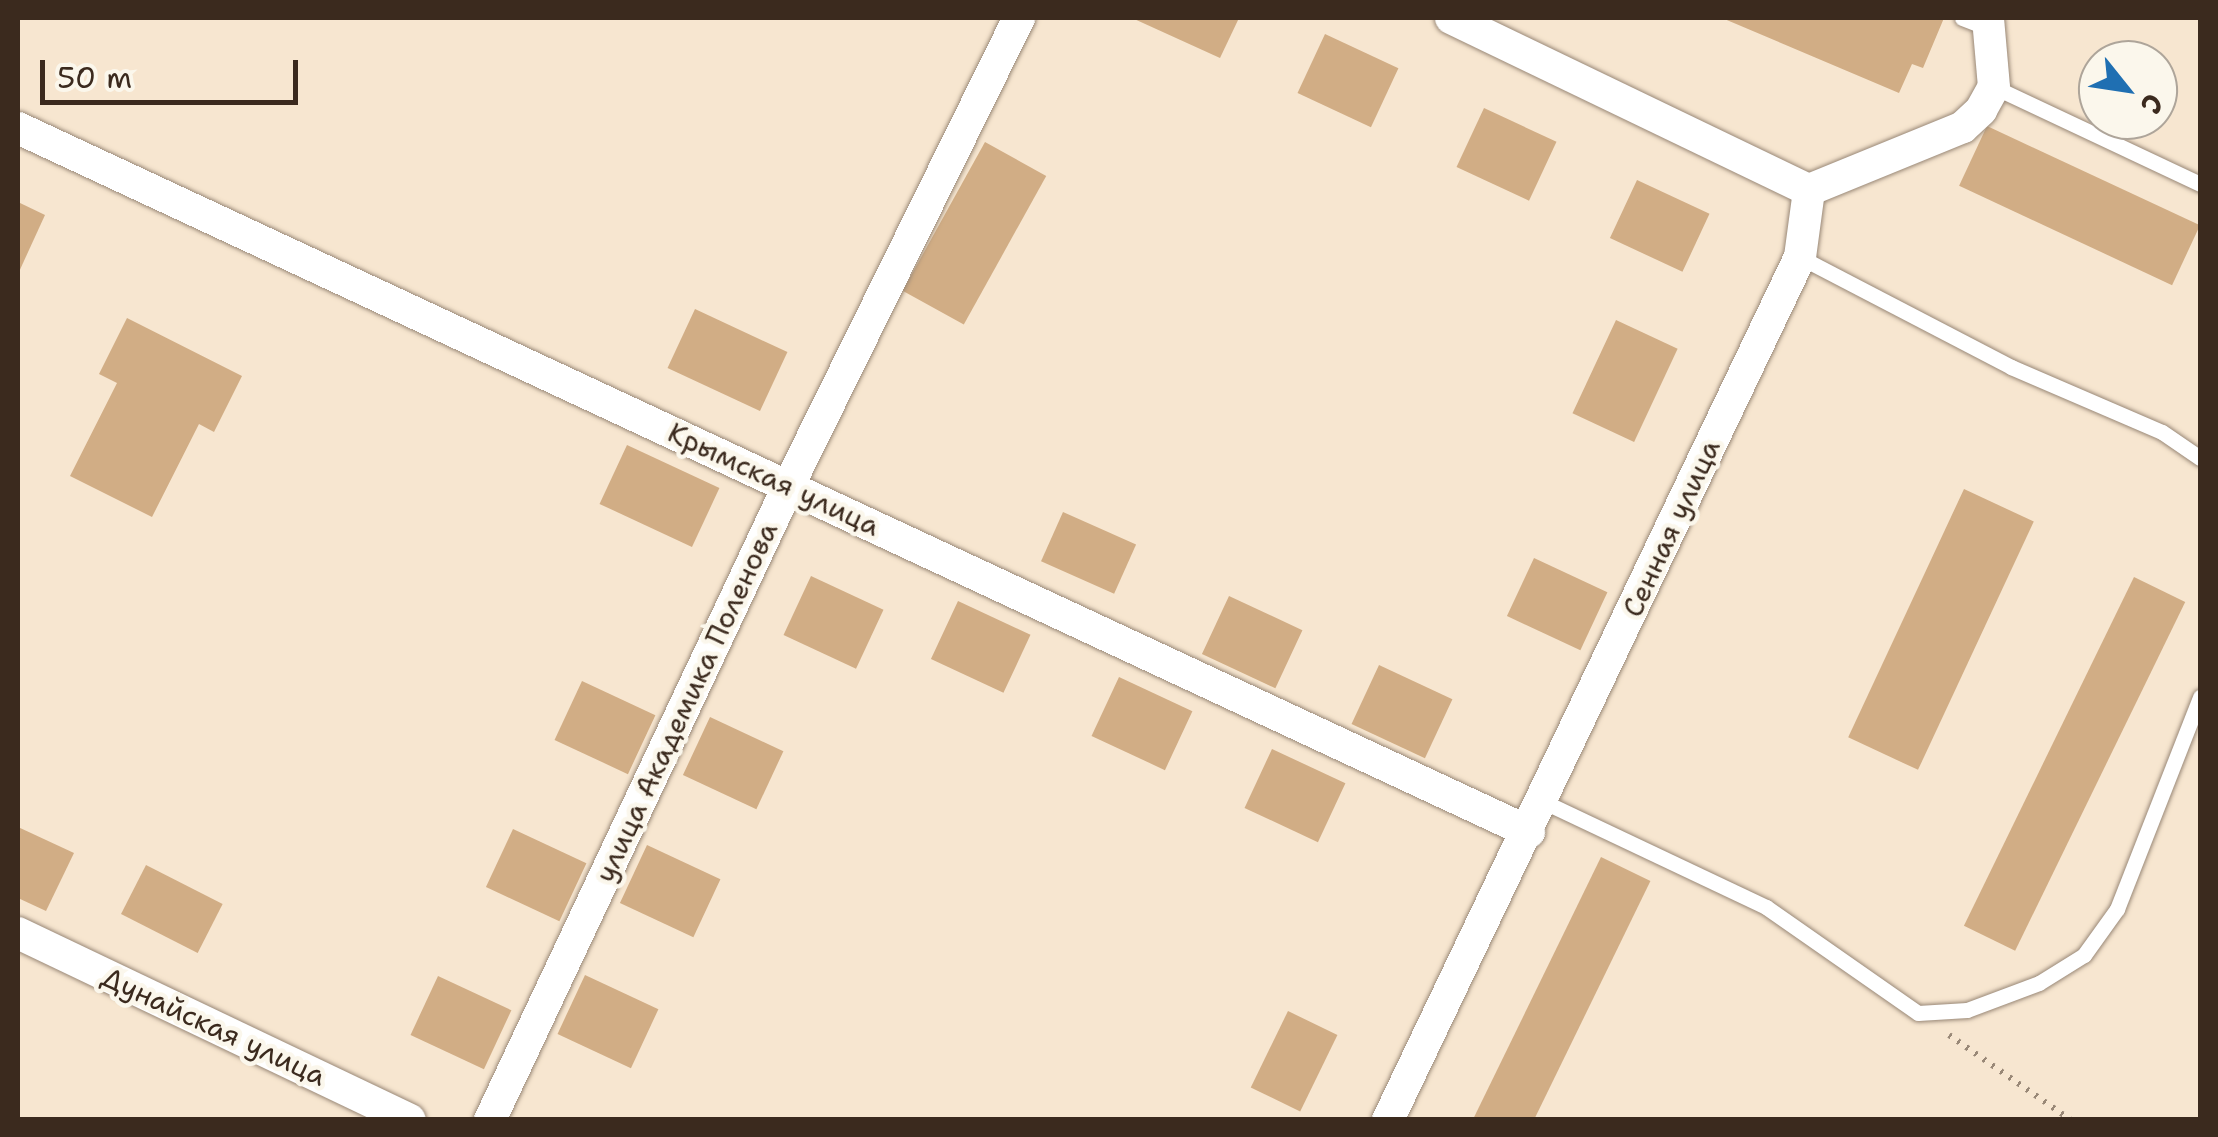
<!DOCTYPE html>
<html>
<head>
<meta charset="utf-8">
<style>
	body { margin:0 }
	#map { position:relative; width:2218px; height:1137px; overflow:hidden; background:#f7e6d0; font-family:"Shantell Sans",sans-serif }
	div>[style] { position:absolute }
	.building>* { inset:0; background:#d1ad85; transform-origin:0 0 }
	.path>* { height:6px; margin-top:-3px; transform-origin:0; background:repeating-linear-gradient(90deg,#987 0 2.5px,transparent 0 10.5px) }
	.roads { filter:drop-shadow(0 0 2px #987) drop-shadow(0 0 2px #987) }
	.lane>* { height:15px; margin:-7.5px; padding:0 7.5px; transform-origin:7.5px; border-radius:7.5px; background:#fff }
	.street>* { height:32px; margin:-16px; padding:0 16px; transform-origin:16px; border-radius:16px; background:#fff }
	span { translate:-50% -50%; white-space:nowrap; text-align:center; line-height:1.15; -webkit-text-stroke:9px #fbf7ec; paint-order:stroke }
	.street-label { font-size:28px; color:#3b2a1e }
	.frame { position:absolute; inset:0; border:20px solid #3b2a1e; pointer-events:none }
	.north { position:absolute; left:2078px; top:40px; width:100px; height:100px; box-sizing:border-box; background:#fbf7ec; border:2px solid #aea59a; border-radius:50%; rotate:120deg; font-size:28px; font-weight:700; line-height:40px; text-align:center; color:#3b2a1e }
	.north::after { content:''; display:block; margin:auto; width:35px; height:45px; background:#1f6fb2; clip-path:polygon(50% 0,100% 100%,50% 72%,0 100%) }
	.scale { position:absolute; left:40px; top:60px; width:258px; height:45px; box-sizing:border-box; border:5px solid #3b2a1e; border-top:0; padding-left:12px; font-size:30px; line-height:35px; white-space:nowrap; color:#3b2a1e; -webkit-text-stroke:8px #fbf7ec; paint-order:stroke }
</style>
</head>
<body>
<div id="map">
	<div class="building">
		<i style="clip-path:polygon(1132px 18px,1239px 18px,1220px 58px)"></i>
		<i style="clip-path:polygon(1722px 18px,1944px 18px,1923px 68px,1912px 64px,1899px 93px)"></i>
		<i style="left:1325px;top:34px;width:81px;height:65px;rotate:25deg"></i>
		<i style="left:1484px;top:108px;width:80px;height:65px;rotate:25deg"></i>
		<i style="left:1987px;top:126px;width:235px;height:66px;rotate:25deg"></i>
		<i style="left:985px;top:142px;width:70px;height:170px;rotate:29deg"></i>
		<i style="left:1637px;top:180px;width:80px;height:64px;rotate:25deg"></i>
		<i style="clip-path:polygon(18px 202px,45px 215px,18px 274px)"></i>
		<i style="left:695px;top:309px;width:102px;height:65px;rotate:25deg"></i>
		<i style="clip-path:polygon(127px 318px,242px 376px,214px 432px,199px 424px,152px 517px,70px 476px,117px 383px,99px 374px)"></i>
		<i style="left:1616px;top:320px;width:68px;height:103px;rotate:25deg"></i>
		<i style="left:627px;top:445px;width:102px;height:65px;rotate:25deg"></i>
		<i style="left:1964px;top:489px;width:77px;height:274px;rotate:25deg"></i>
		<i style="left:1063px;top:512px;width:80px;height:54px;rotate:24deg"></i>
		<i style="left:1534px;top:558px;width:81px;height:64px;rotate:25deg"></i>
		<i style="left:811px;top:576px;width:80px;height:65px;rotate:25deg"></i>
		<i style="left:2134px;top:577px;width:57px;height:388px;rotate:26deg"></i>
		<i style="left:1229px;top:596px;width:81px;height:64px;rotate:25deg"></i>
		<i style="left:958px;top:601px;width:80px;height:64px;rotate:25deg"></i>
		<i style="left:1379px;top:665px;width:81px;height:65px;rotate:25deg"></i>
		<i style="left:1119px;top:677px;width:81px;height:65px;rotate:25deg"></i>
		<i style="left:582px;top:681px;width:81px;height:65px;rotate:25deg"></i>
		<i style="left:710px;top:717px;width:81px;height:64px;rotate:25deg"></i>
		<i style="left:1272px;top:749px;width:81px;height:65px;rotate:25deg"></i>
		<i style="clip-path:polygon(18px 827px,74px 853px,46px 911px,18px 898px)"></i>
		<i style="left:513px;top:829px;width:81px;height:64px;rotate:25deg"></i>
		<i style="left:647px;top:845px;width:81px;height:64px;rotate:25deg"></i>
		<i style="left:1601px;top:857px;width:55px;height:293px;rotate:26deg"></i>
		<i style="left:146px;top:865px;width:86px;height:55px;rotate:27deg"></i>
		<i style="left:585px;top:975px;width:81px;height:65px;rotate:25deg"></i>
		<i style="left:438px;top:976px;width:81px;height:65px;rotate:25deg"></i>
		<i style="left:1288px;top:1011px;width:55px;height:85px;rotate:26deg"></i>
	</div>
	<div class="path">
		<i style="left:1949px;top:1035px;width:149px;rotate:34.9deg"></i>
	</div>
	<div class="roads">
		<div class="lane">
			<i style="left:1962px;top:18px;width:28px;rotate:21deg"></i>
			<i style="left:1994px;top:87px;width:228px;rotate:25.2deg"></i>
			<i style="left:1800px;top:257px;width:238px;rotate:27.5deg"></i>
			<i style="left:2011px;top:367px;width:164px;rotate:23.3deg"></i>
			<i style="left:2162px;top:432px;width:46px;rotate:34.4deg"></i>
			<i style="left:1542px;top:801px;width:248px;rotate:25.3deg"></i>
			<i style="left:1766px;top:907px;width:185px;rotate:34.9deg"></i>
			<i style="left:1918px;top:1013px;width:49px;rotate:-3.5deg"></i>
			<i style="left:1967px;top:1010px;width:77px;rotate:-20.6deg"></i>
			<i style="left:2039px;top:983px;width:53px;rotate:-31.9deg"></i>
			<i style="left:2084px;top:955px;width:57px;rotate:-54.3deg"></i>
			<i style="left:2117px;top:909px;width:228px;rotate:-68.6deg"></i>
		</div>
		<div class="street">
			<i style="left:1451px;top:18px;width:397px;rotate:25.7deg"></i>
			<i style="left:18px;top:128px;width:1667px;rotate:24.98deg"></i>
			<i style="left:18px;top:933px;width:434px;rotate:25.5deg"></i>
			<i style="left:490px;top:1120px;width:702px;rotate:-64.79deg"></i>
			<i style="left:789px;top:485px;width:521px;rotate:-63.78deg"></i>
			<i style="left:1388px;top:1120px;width:956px;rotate:-64.48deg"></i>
			<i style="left:1800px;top:257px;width:68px;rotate:-82.3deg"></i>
			<i style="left:1809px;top:190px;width:166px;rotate:-22.2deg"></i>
			<i style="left:1963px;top:127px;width:25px;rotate:-43deg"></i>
			<i style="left:1981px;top:110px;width:26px;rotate:-61deg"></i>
			<i style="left:1994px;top:87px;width:69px;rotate:-95deg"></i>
		</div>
	</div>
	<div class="street-label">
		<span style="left:774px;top:479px;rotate:25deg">Крымская улица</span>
		<span style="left:1671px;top:528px;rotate:-65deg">Сенная улица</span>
		<span style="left:686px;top:702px;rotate:-65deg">улица Академика Поленова</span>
		<span style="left:214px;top:1026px;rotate:25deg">Дунайская улица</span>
	</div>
	<div class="frame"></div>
	<div class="north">С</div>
	<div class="scale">50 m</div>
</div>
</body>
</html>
